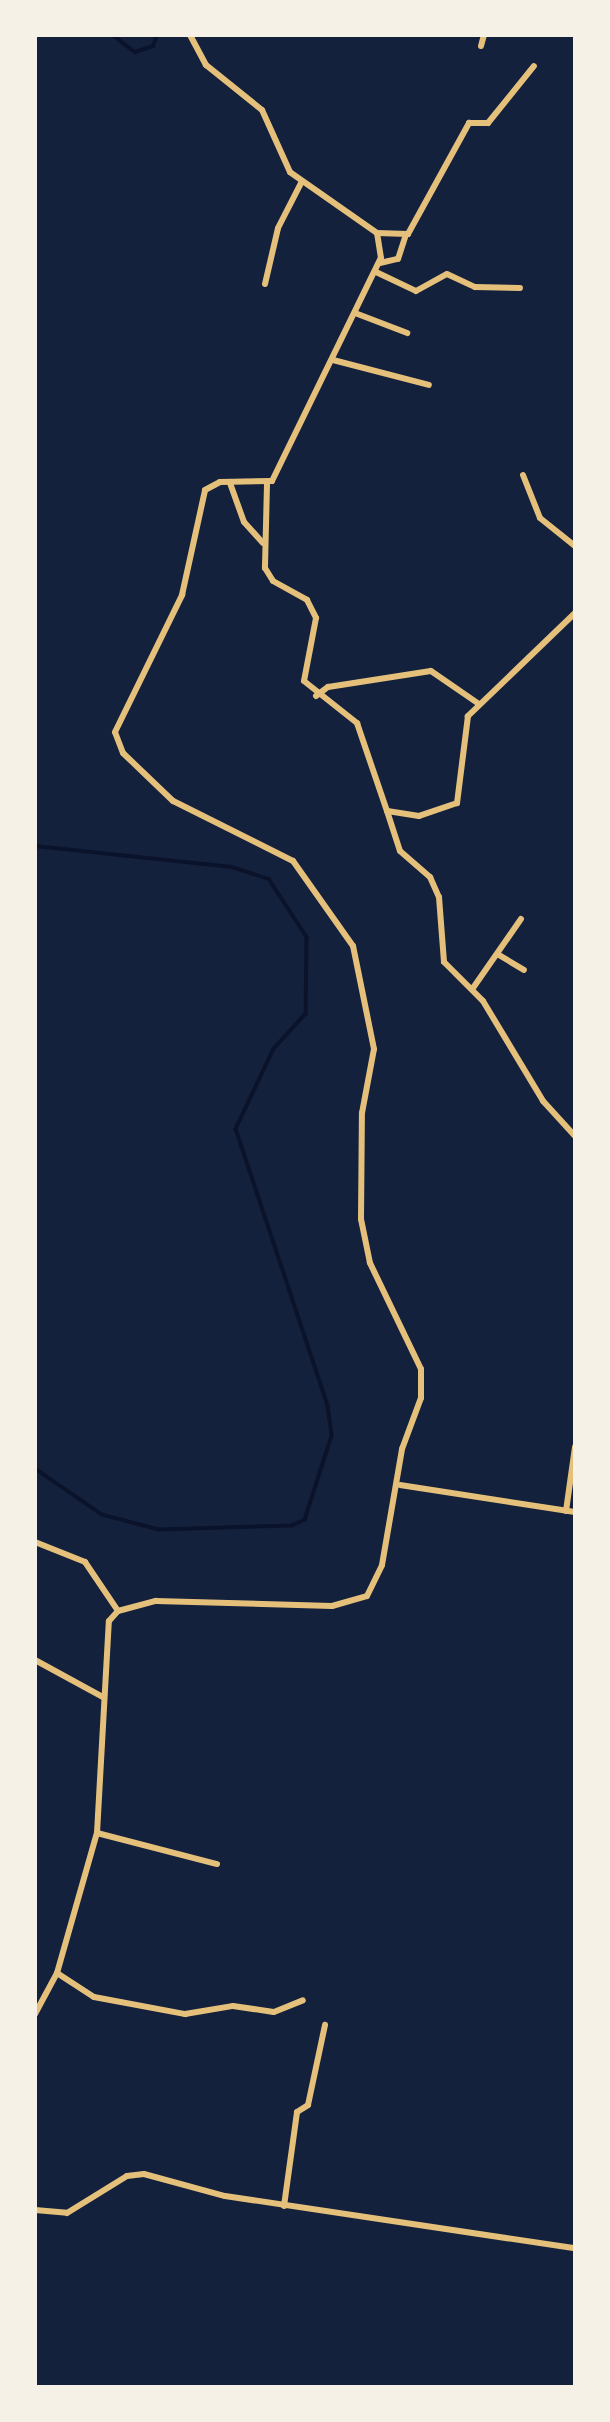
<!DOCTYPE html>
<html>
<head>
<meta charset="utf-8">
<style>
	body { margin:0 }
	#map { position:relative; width:610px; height:2422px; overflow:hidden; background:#14213d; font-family:"Titillium Web",sans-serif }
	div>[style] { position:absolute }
	.stream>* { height:3.5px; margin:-1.75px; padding:0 1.75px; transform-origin:1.75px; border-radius:1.75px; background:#0b132b }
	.minor>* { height:6px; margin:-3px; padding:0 3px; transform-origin:3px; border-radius:3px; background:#e5c07b }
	span { translate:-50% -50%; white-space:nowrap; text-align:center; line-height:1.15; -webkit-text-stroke:6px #f6f1e7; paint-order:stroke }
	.frame { position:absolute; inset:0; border:37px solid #f6f1e7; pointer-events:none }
</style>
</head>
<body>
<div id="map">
	<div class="stream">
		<i style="left:113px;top:35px;width:28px;rotate:38deg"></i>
		<i style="left:135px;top:52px;width:19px;rotate:-18deg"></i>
		<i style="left:153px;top:46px;width:12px;rotate:-70deg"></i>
		<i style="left:35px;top:846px;width:198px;rotate:6.1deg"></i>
		<i style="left:232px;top:867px;width:39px;rotate:18deg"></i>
		<i style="left:269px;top:879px;width:69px;rotate:56.8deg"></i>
		<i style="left:307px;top:937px;width:77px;rotate:90.7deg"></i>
		<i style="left:306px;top:1014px;width:47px;rotate:132.4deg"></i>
		<i style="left:274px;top:1049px;width:89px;rotate:115.4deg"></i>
		<i style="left:236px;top:1129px;width:292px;rotate:71.6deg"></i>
		<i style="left:328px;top:1406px;width:30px;rotate:82deg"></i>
		<i style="left:332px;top:1436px;width:88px;rotate:107.8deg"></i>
		<i style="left:305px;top:1520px;width:14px;rotate:155deg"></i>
		<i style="left:292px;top:1526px;width:133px;rotate:178.3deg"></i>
		<i style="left:159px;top:1530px;width:59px;rotate:-165.3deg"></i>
		<i style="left:102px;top:1515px;width:81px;rotate:-145.5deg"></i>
	</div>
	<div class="minor">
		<i style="left:481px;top:46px;width:11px;rotate:-75deg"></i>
		<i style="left:377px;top:233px;width:31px;rotate:2deg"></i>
		<i style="left:408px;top:234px;width:127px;rotate:-61.2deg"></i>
		<i style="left:469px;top:123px;width:19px"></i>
		<i style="left:488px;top:123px;width:73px;rotate:-51.1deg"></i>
		<i style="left:380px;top:263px;width:18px;rotate:-13deg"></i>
		<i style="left:398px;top:259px;width:23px;rotate:-72deg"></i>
		<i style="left:376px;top:272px;width:44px;rotate:25.4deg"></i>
		<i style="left:416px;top:291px;width:35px;rotate:-29deg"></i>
		<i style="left:447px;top:274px;width:31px;rotate:25deg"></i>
		<i style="left:475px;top:287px;width:45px;rotate:1.3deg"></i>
		<i style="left:265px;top:284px;width:57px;rotate:-76.9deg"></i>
		<i style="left:278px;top:228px;width:51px;rotate:-62.9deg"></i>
		<i style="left:355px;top:313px;width:56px;rotate:21deg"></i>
		<i style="left:333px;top:360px;width:99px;rotate:14.6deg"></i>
		<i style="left:523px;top:475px;width:46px;rotate:68.4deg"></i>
		<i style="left:540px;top:518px;width:45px;rotate:38.7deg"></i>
		<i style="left:230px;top:483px;width:41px;rotate:70.3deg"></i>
		<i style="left:244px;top:522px;width:28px;rotate:48deg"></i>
		<i style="left:267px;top:484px;width:84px;rotate:91.4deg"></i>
		<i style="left:265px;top:568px;width:15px;rotate:58deg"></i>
		<i style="left:273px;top:581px;width:39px;rotate:29deg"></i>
		<i style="left:307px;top:600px;width:20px;rotate:63deg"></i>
		<i style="left:316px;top:618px;width:64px;rotate:100.8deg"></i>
		<i style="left:304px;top:681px;width:68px;rotate:38.4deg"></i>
		<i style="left:357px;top:723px;width:93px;rotate:71.2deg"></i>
		<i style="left:575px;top:613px;width:149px;rotate:136.1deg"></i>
		<i style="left:468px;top:716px;width:88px;rotate:97.2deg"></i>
		<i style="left:457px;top:803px;width:40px;rotate:161.1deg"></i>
		<i style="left:419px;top:816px;width:32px;rotate:-171deg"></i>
		<i style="left:387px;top:811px;width:42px;rotate:72deg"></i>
		<i style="left:400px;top:851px;width:40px;rotate:41deg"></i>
		<i style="left:430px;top:877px;width:22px;rotate:66deg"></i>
		<i style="left:439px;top:897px;width:65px;rotate:85.6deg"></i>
		<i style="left:444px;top:962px;width:55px;rotate:45deg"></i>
		<i style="left:483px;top:1001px;width:117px;rotate:59deg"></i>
		<i style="left:543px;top:1101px;width:47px;rotate:47.6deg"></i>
		<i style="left:316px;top:696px;width:15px;rotate:-37deg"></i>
		<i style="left:328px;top:687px;width:104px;rotate:-8.8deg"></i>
		<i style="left:431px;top:671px;width:58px;rotate:34.5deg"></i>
		<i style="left:499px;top:955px;width:29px;rotate:31deg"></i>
		<i style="left:473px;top:988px;width:84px;rotate:-55.2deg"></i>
		<i style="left:400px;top:1485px;width:177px;rotate:8.8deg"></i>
		<i style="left:566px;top:1511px;width:65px;rotate:-82deg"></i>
		<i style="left:35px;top:1542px;width:54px;rotate:21.8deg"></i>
		<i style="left:85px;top:1562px;width:59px;rotate:56deg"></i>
		<i style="left:35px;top:1660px;width:77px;rotate:28.6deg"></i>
		<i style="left:97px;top:1833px;width:124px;rotate:14.5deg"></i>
		<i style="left:57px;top:1973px;width:44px;rotate:33deg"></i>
		<i style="left:94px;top:1997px;width:93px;rotate:10.6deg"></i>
		<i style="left:185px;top:2014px;width:49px;rotate:-9.5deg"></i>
		<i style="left:233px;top:2006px;width:41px;rotate:8.3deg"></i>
		<i style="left:274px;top:2012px;width:31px;rotate:-22deg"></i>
		<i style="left:35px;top:2014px;width:47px;rotate:-61.8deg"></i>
		<i style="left:57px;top:1973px;width:146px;rotate:-74.1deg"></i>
		<i style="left:97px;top:1833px;width:212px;rotate:-86.8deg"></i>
		<i style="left:109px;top:1621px;width:13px;rotate:-48deg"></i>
		<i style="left:118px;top:1611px;width:39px;rotate:-15deg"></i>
		<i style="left:156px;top:1601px;width:176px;rotate:1.6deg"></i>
		<i style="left:332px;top:1606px;width:36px;rotate:-16deg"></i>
		<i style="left:367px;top:1596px;width:34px;rotate:-64deg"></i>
		<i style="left:382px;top:1565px;width:118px;rotate:-80.2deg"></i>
		<i style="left:402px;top:1449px;width:54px;rotate:-69.6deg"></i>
		<i style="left:421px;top:1398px;width:29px;rotate:-90deg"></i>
		<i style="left:421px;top:1369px;width:118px;rotate:-115.7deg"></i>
		<i style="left:370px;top:1263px;width:45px;rotate:-101.6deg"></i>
		<i style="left:361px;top:1219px;width:106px;rotate:-89.5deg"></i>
		<i style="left:362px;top:1113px;width:65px;rotate:-79.4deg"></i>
		<i style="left:374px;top:1049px;width:105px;rotate:-101.5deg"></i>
		<i style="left:353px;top:946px;width:104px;rotate:-125.2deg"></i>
		<i style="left:293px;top:861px;width:134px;rotate:-153.4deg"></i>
		<i style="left:173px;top:801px;width:69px;rotate:-136.2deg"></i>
		<i style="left:123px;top:753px;width:22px;rotate:-111deg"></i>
		<i style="left:115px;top:732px;width:153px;rotate:-63.9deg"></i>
		<i style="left:182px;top:595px;width:107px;rotate:-77.6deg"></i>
		<i style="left:205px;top:490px;width:17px;rotate:-28deg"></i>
		<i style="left:220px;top:482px;width:52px;rotate:-1.1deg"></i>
		<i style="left:272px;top:481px;width:248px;rotate:-64deg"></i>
		<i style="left:381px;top:258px;width:25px;rotate:-99deg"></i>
		<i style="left:377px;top:233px;width:106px;rotate:-145deg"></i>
		<i style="left:290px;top:172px;width:68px;rotate:-114.3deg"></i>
		<i style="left:262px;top:110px;width:72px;rotate:-141.2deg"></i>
		<i style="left:206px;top:65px;width:34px;rotate:-118deg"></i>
		<i style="left:284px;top:2206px;width:95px;rotate:-82.1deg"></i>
		<i style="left:297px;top:2112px;width:13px;rotate:-32deg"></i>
		<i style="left:308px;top:2105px;width:82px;rotate:-78deg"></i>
		<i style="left:35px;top:2210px;width:32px;rotate:5deg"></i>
		<i style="left:67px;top:2213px;width:70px;rotate:-31.7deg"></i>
		<i style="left:127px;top:2176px;width:17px;rotate:-7deg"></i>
		<i style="left:144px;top:2174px;width:84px;rotate:15.2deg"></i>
		<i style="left:225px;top:2196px;width:354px;rotate:8.5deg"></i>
	</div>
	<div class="frame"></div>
</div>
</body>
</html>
